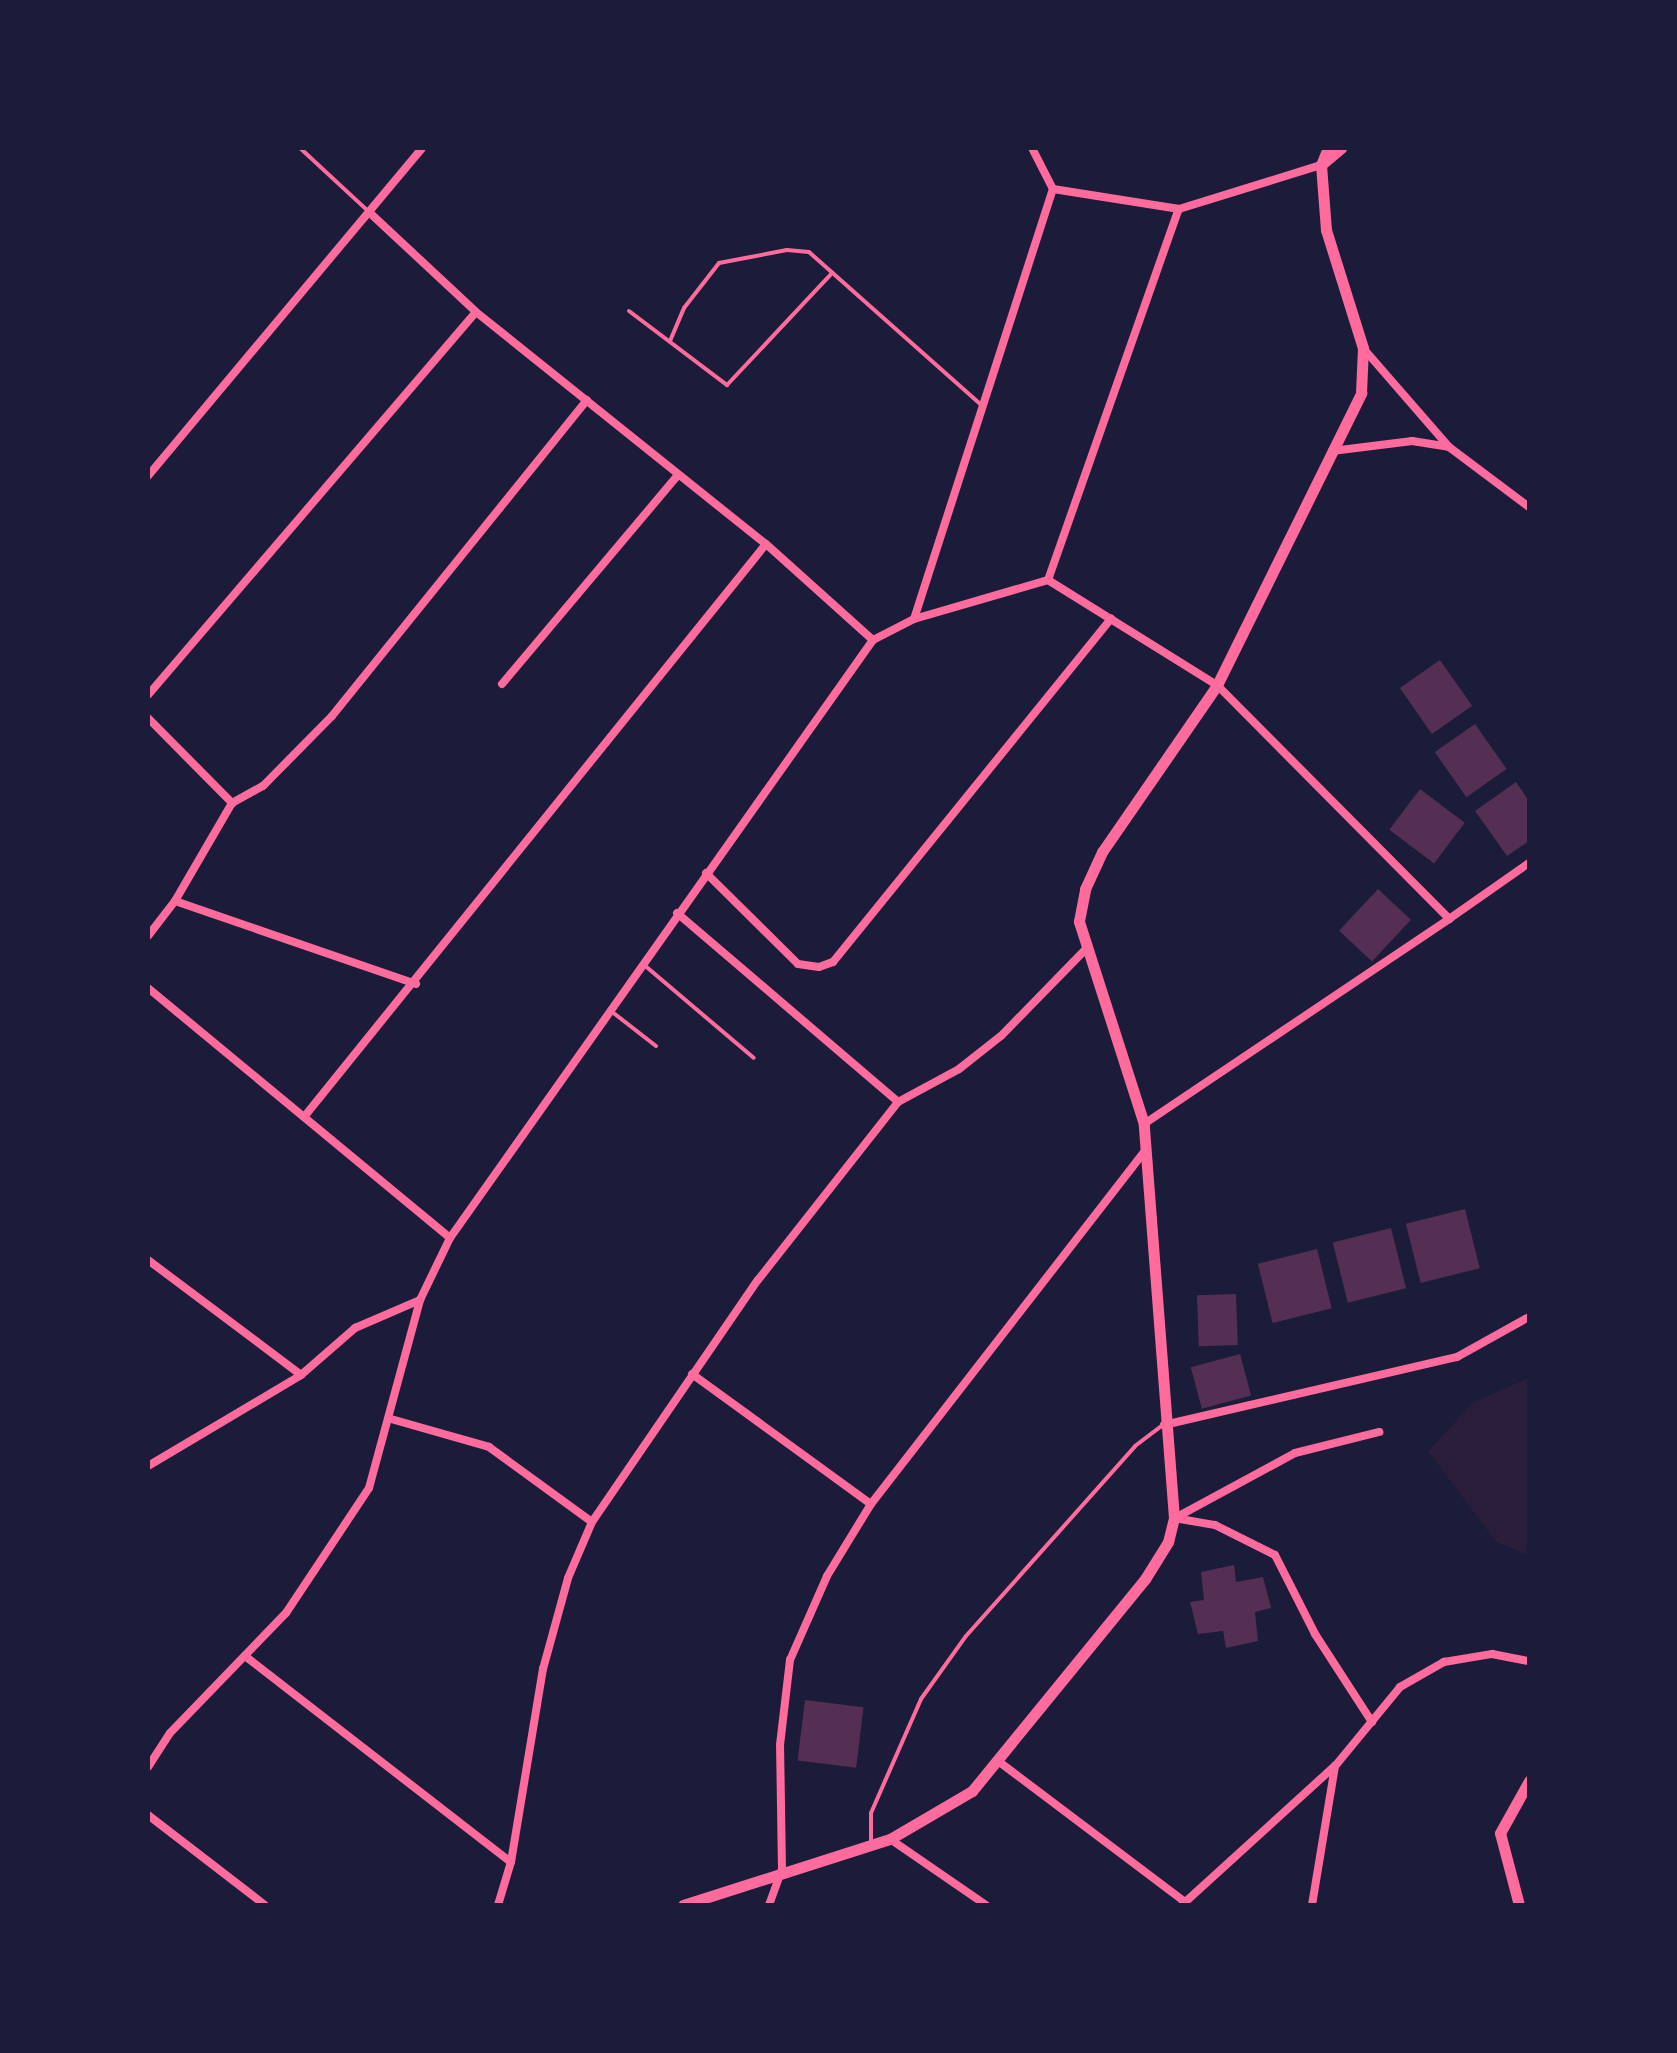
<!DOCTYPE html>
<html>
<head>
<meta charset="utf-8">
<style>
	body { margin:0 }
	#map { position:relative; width:1677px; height:2053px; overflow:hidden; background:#1b1b3a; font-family:Manrope,sans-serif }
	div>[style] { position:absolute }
	.green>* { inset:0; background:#2a1e3b }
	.building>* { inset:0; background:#542f53; transform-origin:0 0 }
	.service>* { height:4px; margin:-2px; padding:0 2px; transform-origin:2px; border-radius:2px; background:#ff6b9d }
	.minor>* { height:8px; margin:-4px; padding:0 4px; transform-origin:4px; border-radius:4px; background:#ff6b9d }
	.tertiary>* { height:11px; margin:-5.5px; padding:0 5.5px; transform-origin:5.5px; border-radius:5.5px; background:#ff6b9d }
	span { translate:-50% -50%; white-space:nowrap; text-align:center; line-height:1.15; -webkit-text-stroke:7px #1b1b3a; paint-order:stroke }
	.frame { position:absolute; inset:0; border:150px solid #1b1b3a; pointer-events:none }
</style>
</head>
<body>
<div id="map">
	<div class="green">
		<i style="clip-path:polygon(1529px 1378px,1529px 1555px,1496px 1542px,1428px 1451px,1474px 1402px)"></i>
	</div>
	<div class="building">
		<i style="left:1440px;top:660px;width:56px;height:49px;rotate:55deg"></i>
		<i style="left:1475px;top:724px;width:55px;height:49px;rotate:55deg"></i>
		<i style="clip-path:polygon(1516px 782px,1529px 801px,1529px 841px,1507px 856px,1475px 811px)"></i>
		<i style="left:1420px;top:789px;width:56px;height:51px;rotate:37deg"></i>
		<i style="left:1378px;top:889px;width:45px;height:57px;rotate:43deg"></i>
		<i style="left:1465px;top:1209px;width:61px;height:61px;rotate:76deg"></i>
		<i style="left:1391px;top:1228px;width:62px;height:60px;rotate:76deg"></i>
		<i style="left:1317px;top:1249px;width:61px;height:61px;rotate:76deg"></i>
		<i style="left:1236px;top:1294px;width:51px;height:39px;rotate:88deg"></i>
		<i style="left:1240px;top:1354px;width:43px;height:51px;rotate:75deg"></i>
		<i style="clip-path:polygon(1234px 1565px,1236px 1582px,1263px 1577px,1271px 1608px,1255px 1612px,1258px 1641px,1226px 1648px,1223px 1631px,1198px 1634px,1190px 1602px,1204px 1600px,1201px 1572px)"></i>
		<i style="left:805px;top:1700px;width:59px;height:61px;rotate:7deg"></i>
	</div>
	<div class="service">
		<i style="left:300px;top:148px;width:94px;rotate:42.8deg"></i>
		<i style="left:629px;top:311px;width:123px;rotate:37.1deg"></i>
		<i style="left:727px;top:385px;width:154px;rotate:-46.8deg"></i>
		<i style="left:670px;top:341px;width:36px;rotate:-67deg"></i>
		<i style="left:684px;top:308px;width:57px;rotate:-52.1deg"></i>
		<i style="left:719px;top:263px;width:69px;rotate:-10.8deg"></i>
		<i style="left:787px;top:250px;width:22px;rotate:5deg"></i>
		<i style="left:809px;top:252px;width:229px;rotate:41.6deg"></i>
		<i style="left:643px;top:964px;width:145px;rotate:40.3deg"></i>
		<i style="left:611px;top:1011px;width:57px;rotate:37.9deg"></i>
		<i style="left:871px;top:1843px;width:30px;rotate:-90deg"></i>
		<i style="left:871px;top:1813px;width:124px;rotate:-66.3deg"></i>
		<i style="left:921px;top:1699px;width:77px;rotate:-54.5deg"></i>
		<i style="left:966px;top:1636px;width:254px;rotate:-48.3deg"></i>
		<i style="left:1135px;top:1446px;width:35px;rotate:-37deg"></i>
	</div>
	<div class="minor">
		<i style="left:1032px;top:148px;width:46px;rotate:62.9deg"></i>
		<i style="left:1053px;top:189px;width:128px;rotate:9deg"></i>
		<i style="left:1179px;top:209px;width:149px;rotate:-17.2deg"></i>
		<i style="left:370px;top:213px;width:145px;rotate:43deg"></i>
		<i style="left:476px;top:312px;width:371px;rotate:38.7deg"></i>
		<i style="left:766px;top:544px;width:144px;rotate:41.9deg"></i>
		<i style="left:1363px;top:348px;width:131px;rotate:49deg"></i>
		<i style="left:1449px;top:447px;width:100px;rotate:36.9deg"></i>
		<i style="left:1332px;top:451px;width:81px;rotate:-7.1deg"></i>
		<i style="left:1412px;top:441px;width:37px;rotate:9deg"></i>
		<i style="left:148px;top:476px;width:427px;rotate:-50.1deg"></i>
		<i style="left:1048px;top:580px;width:393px;rotate:-70.6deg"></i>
		<i style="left:914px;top:619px;width:452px;rotate:-72.1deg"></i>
		<i style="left:502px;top:684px;width:273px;rotate:-49.9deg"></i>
		<i style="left:148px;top:695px;width:504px;rotate:-49.42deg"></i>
		<i style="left:148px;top:718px;width:120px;rotate:45.3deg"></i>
		<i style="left:706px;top:873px;width:129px;rotate:44.7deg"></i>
		<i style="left:798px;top:964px;width:21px;rotate:8deg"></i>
		<i style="left:819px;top:967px;width:15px;rotate:-20deg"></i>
		<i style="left:833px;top:962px;width:442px;rotate:-51deg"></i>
		<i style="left:175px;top:901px;width:255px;rotate:19deg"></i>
		<i style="left:677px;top:913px;width:291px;rotate:40.5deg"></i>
		<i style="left:148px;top:936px;width:44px;rotate:-52.4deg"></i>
		<i style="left:175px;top:901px;width:113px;rotate:-59.8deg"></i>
		<i style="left:232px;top:803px;width:35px;rotate:-29deg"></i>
		<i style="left:263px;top:786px;width:98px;rotate:-45.4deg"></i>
		<i style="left:332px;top:716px;width:406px;rotate:-51.1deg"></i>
		<i style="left:148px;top:988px;width:392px;rotate:39.6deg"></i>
		<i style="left:304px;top:1117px;width:736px;rotate:-51.12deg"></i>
		<i style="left:1144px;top:1124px;width:367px;rotate:-33.9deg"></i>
		<i style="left:148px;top:1260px;width:191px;rotate:36.9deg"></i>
		<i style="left:692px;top:1374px;width:221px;rotate:36deg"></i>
		<i style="left:391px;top:1419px;width:102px;rotate:15.9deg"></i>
		<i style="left:489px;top:1447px;width:127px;rotate:36.1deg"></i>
		<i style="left:1164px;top:1425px;width:301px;rotate:-13.1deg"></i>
		<i style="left:1457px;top:1357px;width:82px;rotate:-29.1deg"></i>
		<i style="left:148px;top:1466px;width:178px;rotate:-30.7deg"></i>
		<i style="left:301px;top:1375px;width:72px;rotate:-41deg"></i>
		<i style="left:355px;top:1328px;width:71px;rotate:-23.3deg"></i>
		<i style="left:1174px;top:1518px;width:42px;rotate:9.7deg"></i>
		<i style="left:1215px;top:1525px;width:67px;rotate:26.6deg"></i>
		<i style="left:1275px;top:1555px;width:89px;rotate:63.1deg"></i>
		<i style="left:1315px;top:1634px;width:105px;rotate:57.1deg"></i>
		<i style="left:1175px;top:1518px;width:136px;rotate:-28.4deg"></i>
		<i style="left:1295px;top:1453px;width:87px;rotate:-14deg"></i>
		<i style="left:245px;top:1656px;width:336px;rotate:37.8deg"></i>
		<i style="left:998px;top:1761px;width:234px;rotate:37deg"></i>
		<i style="left:148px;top:1767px;width:40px;rotate:-57.1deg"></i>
		<i style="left:170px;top:1733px;width:167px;rotate:-46deg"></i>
		<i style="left:286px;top:1613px;width:150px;rotate:-56.4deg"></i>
		<i style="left:369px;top:1488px;width:195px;rotate:-74.8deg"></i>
		<i style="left:420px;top:1300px;width:69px;rotate:-64.2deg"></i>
		<i style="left:450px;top:1238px;width:732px;rotate:-54.73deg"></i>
		<i style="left:873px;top:640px;width:46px;rotate:-27.1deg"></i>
		<i style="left:914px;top:619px;width:140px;rotate:-16.2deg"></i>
		<i style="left:1048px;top:580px;width:199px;rotate:31.9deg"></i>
		<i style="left:1217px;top:685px;width:330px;rotate:45.2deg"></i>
		<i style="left:1449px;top:919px;width:98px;rotate:-35deg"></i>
		<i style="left:148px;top:1815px;width:148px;rotate:37.6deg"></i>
		<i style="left:890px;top:1839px;width:116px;rotate:34.5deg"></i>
		<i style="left:498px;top:1905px;width:45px;rotate:-73.2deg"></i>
		<i style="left:511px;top:1862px;width:196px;rotate:-80.6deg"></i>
		<i style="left:543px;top:1669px;width:94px;rotate:-74.6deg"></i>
		<i style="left:568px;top:1578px;width:61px;rotate:-66.8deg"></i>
		<i style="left:592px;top:1522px;width:293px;rotate:-55.6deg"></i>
		<i style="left:758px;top:1280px;width:226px;rotate:-51.8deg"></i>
		<i style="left:898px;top:1102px;width:69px;rotate:-28.4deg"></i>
		<i style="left:959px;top:1069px;width:53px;rotate:-38.2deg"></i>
		<i style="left:1001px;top:1036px;width:120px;rotate:-45.7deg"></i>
		<i style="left:769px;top:1905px;width:37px;rotate:-70deg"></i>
		<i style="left:782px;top:1870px;width:125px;rotate:-90.9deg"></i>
		<i style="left:780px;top:1745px;width:86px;rotate:-83.3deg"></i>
		<i style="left:790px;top:1660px;width:92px;rotate:-66.2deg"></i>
		<i style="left:827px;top:1576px;width:84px;rotate:-58.6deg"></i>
		<i style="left:871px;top:1504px;width:448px;rotate:-52.2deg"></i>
		<i style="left:1182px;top:1905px;width:208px;rotate:-42.3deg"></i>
		<i style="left:1336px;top:1765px;width:101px;rotate:-50.6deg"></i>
		<i style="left:1400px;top:1687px;width:51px;rotate:-29.6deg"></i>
		<i style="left:1444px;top:1662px;width:49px;rotate:-9.5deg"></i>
		<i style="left:1492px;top:1654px;width:38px;rotate:11deg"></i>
		<i style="left:1312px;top:1905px;width:141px;rotate:-80.6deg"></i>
	</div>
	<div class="tertiary">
		<i style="left:1322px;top:164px;width:25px;rotate:-40deg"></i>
		<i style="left:683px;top:1905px;width:217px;rotate:-17.7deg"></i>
		<i style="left:890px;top:1839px;width:95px;rotate:-30.3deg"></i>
		<i style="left:972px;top:1791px;width:274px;rotate:-50.8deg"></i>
		<i style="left:1145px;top:1579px;width:44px;rotate:-58.1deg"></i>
		<i style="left:1168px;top:1542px;width:25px;rotate:-76deg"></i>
		<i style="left:1174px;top:1518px;width:395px;rotate:-94.4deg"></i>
		<i style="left:1144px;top:1124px;width:213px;rotate:-107.8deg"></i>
		<i style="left:1079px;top:921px;width:33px;rotate:-79deg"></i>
		<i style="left:1085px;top:889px;width:41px;rotate:-65.3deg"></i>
		<i style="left:1102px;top:852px;width:203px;rotate:-55.4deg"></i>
		<i style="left:1217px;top:685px;width:326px;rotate:-63.7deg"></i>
		<i style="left:1361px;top:393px;width:45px;rotate:-87.5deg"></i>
		<i style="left:1363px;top:348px;width:124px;rotate:-107.4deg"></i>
		<i style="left:1326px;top:230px;width:65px;rotate:-94.4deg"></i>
		<i style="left:1321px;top:165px;width:18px;rotate:-68deg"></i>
		<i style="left:1519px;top:1905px;width:74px;rotate:-104.8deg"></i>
		<i style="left:1500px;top:1833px;width:60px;rotate:-60.9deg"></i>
	</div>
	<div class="frame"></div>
</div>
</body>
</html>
